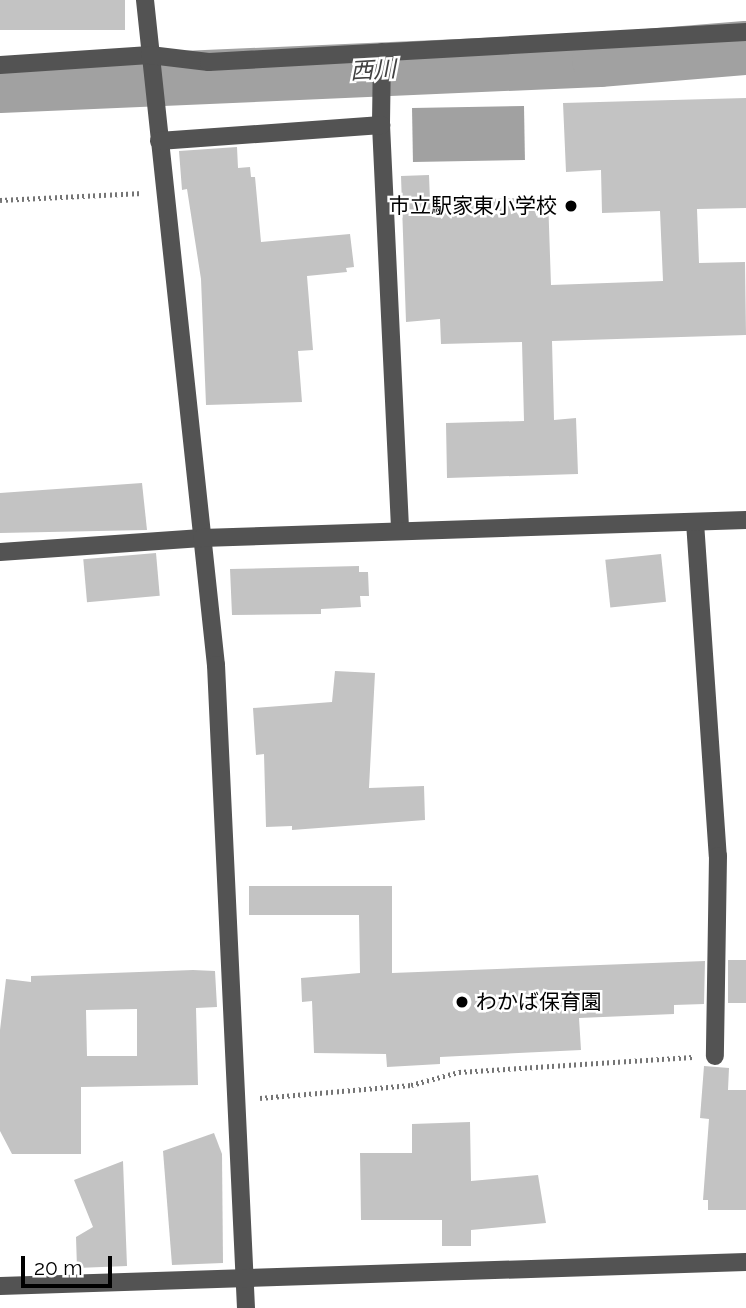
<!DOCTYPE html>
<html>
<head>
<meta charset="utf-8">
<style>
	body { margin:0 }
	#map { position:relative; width:746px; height:1308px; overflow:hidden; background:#fff; font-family:Raleway,"Noto Sans JP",sans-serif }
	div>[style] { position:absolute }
	.water>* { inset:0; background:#a1a1a1; transform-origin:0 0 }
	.river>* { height:54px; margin:-27px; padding:0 27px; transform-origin:27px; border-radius:27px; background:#a1a1a1 }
	.building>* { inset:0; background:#c3c3c3; transform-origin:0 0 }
	.path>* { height:4.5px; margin-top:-2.25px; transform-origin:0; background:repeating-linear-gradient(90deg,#757575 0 2px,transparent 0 5.5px) }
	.minor>* { height:18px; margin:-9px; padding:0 9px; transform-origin:9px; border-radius:9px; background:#535353 }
	.dots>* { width:19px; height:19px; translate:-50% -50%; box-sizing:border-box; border:4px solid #fff; border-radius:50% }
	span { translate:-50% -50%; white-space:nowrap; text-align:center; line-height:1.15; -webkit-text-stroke:5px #fff; paint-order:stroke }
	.poi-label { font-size:21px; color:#000 }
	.right { translate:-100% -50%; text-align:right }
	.left { translate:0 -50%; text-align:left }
	.water-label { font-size:23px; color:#424242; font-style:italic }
	.scale { position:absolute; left:21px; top:1256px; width:91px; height:32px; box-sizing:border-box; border:4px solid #000; border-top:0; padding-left:9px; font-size:21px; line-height:24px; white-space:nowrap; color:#000; -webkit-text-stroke:5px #fff; paint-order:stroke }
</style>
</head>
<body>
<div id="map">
	<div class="water">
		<i style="left:524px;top:106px;width:54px;height:112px;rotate:89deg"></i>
	</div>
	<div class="river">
		<i style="left:0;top:86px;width:600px;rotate:-2.49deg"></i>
		<i style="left:599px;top:60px;width:147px;rotate:-4.7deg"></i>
	</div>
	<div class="building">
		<i style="left:0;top:0;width:125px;height:30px"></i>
		<i style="clip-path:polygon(746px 98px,746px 208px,697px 209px,699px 263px,745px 262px,746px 335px,552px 341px,554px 420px,576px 418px,578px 474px,447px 478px,446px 423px,524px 421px,522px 342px,441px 344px,440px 319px,406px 322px,401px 176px,429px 175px,430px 201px,548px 197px,551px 285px,663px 281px,660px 211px,602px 213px,601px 170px,566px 172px,563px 103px)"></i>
		<i style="clip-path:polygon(237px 147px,238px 168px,250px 167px,251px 177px,255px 177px,261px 242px,350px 234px,354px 267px,346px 268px,347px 272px,307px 276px,313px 350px,298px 351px,302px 402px,206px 405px,201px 279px,187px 189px,182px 190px,179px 151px)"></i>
		<i style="clip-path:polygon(142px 483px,147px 530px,0 533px,0 493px)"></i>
		<i style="left:156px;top:553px;width:43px;height:73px;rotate:85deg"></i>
		<i style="left:661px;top:554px;width:48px;height:56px;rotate:84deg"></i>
		<i style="clip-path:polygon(359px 566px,359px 572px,368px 572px,369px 596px,360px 596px,361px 607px,321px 609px,321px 614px,232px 615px,230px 569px)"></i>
		<i style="clip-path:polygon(335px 671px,375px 673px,369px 788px,424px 786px,425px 820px,292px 830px,292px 826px,266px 827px,264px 754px,256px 755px,253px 708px,332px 702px)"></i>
		<i style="clip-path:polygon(249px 886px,392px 886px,392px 973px,705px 961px,704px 1004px,674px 1005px,674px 1014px,579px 1018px,581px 1050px,440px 1057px,440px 1064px,387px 1067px,386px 1054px,314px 1053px,312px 1001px,302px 1002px,301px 978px,360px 973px,359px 915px,249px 915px)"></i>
		<i style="left:746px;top:960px;width:43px;height:18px;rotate:90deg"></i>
		<i style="clip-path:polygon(evenodd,193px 970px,215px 971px,217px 1007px,196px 1008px,198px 1085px,81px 1087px,81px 1154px,12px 1154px,0 1131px,0 1030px,6px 979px,31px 982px,31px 976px,193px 970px,137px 1009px,137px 1056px,87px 1056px,86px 1010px,137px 1009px)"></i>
		<i style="clip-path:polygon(704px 1066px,729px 1068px,728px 1090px,746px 1090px,746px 1210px,708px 1210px,708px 1200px,703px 1200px,709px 1119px,700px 1118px)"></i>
		<i style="clip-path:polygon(470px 1122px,471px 1181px,538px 1175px,546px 1223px,471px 1230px,471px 1246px,442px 1246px,442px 1220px,361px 1220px,360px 1153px,412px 1153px,412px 1124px)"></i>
		<i style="clip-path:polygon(214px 1133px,222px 1154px,223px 1263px,172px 1265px,163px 1151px)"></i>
		<i style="clip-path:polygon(123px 1161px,127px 1266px,77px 1268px,76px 1237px,93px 1227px,74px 1180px)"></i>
	</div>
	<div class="path">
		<i style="left:0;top:200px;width:143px;rotate:-2.8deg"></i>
		<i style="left:260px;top:1098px;width:152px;rotate:-4.9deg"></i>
		<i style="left:411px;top:1085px;width:50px;rotate:-15.2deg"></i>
		<i style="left:459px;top:1072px;width:234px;rotate:-3.7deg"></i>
	</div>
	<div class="minor">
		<i style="left:145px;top:0;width:669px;rotate:83.91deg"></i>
		<i style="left:216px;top:665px;width:644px;rotate:87.33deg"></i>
		<i style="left:382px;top:52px;width:73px;rotate:90.8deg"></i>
		<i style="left:381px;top:125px;width:406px;rotate:87.3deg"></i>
		<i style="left:0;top:65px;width:150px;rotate:-3.8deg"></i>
		<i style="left:150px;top:55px;width:59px;rotate:6.8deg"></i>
		<i style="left:209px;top:62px;width:538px;rotate:-3.2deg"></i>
		<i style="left:159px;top:141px;width:223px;rotate:-4.1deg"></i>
		<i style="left:695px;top:522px;width:335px;rotate:86.1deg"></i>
		<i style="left:718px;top:856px;width:200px;rotate:90.9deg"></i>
		<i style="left:0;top:552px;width:202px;rotate:-4deg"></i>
		<i style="left:202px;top:538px;width:544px;rotate:-1.9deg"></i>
		<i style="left:0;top:1286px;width:746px;rotate:-1.84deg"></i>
	</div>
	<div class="dots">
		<i style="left:571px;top:206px;background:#000"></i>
		<i style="left:462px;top:1002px;background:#000"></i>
	</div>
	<div class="poi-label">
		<span class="right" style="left:557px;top:206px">市立駅家東小学校</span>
		<span class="left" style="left:476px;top:1002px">わかば保育園</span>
	</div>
	<div class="water-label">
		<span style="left:373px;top:70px;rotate:-3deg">西川</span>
	</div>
	<div class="scale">20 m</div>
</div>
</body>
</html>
